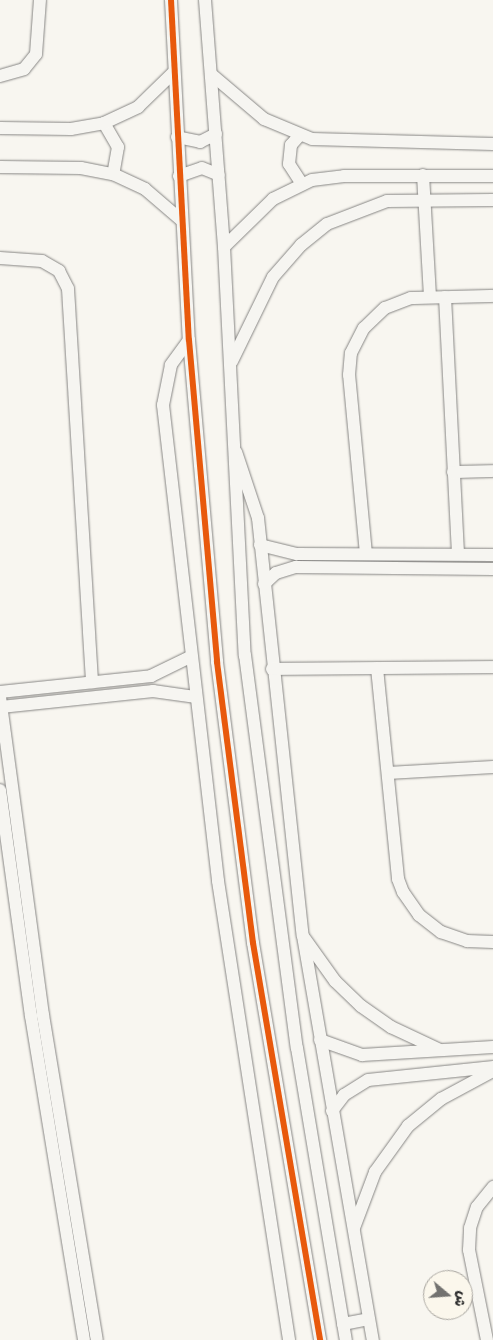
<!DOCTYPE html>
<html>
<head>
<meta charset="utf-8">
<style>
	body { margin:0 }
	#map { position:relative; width:493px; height:1340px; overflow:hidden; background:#f8f6f0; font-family:"Playpen Sans","Playpen Sans Arabic",sans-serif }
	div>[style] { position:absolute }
	.roads { filter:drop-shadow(0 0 1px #878684) drop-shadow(0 0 1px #878684) }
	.minor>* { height:12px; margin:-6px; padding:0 6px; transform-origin:6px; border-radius:6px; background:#f6f5f1 }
	.cycleway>* { height:6px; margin:-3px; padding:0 3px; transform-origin:3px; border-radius:3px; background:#e8590c }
	span { translate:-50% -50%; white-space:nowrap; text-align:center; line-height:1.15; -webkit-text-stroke:5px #fbf7ec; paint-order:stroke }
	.north { position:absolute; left:423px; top:1270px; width:50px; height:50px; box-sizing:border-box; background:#fbf7ec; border:1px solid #a8a59f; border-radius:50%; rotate:108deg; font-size:14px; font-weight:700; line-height:20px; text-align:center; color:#2b2b2b }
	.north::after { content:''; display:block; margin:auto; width:18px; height:22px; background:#737270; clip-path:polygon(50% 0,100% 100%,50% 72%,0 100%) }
</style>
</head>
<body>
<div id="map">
	<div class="roads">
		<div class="minor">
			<i style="left:171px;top:0;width:340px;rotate:87deg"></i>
			<i style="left:189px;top:340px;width:323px;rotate:85deg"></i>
			<i style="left:217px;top:662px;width:283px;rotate:82.7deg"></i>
			<i style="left:253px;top:943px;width:403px;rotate:80.4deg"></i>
			<i style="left:205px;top:0;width:248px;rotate:85.6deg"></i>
			<i style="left:224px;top:247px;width:409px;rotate:87.1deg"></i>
			<i style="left:245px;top:655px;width:396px;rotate:82.5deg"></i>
			<i style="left:297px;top:1048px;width:296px;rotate:80.5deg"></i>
			<i style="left:211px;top:74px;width:70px;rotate:40.3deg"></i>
			<i style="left:264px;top:119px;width:52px;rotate:22.6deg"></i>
			<i style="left:312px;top:139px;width:181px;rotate:1.6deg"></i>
			<i style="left:0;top:76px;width:25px;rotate:-16deg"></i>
			<i style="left:24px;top:69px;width:19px;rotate:-51deg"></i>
			<i style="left:36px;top:54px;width:54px;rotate:-85.8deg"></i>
			<i style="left:104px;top:123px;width:28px;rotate:60deg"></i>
			<i style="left:118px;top:147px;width:27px;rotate:100deg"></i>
			<i style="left:0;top:128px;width:71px;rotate:0.8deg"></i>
			<i style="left:71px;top:129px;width:34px;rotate:-10deg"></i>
			<i style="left:104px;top:123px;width:38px;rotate:-25deg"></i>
			<i style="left:138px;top:107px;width:50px;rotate:-44.2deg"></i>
			<i style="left:299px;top:136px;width:12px;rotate:132deg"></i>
			<i style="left:291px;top:145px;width:19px;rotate:96deg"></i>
			<i style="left:289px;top:164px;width:24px;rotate:57deg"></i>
			<i style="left:177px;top:137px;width:24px;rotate:12deg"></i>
			<i style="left:200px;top:142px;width:18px;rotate:-27deg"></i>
			<i style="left:0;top:167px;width:81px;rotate:0.7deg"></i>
			<i style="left:81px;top:168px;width:33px;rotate:11deg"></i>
			<i style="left:113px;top:174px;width:35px;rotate:25deg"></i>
			<i style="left:145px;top:189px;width:48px;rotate:40.7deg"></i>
			<i style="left:423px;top:175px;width:122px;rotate:86.7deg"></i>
			<i style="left:179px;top:176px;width:24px;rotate:-19deg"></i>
			<i style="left:202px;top:168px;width:18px;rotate:22deg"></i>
			<i style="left:224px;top:247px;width:69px;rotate:-44.4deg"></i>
			<i style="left:273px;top:199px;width:43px;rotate:-26deg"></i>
			<i style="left:312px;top:180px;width:32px;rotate:-7deg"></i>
			<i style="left:344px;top:176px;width:149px"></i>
			<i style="left:0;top:258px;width:42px;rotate:4.1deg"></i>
			<i style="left:42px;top:261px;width:20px;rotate:30deg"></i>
			<i style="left:59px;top:271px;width:20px;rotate:63deg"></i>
			<i style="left:68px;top:289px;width:394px;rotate:86.5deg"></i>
			<i style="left:445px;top:297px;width:257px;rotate:87.1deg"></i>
			<i style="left:189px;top:340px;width:31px;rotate:126deg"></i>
			<i style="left:171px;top:365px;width:41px;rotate:101.3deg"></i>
			<i style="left:163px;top:405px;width:479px;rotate:83.4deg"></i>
			<i style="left:218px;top:881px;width:464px;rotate:81.2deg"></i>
			<i style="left:232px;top:361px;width:93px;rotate:-64deg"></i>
			<i style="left:273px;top:277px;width:43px;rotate:-48.8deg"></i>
			<i style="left:301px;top:245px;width:33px;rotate:-39deg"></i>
			<i style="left:327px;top:224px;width:64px;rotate:-21deg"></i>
			<i style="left:387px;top:201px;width:106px;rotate:-0.5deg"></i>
			<i style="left:236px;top:452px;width:70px;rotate:71.6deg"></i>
			<i style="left:258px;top:518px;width:420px;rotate:83.9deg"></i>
			<i style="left:303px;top:936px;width:410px;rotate:80.2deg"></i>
			<i style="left:453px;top:472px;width:40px;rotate:-1.4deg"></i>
			<i style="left:260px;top:545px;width:38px;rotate:14deg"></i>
			<i style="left:297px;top:554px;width:196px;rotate:0.3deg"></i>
			<i style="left:366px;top:554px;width:180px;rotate:-95.4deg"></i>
			<i style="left:349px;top:375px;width:22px;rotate:-85deg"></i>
			<i style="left:351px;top:353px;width:28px;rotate:-63deg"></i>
			<i style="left:364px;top:328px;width:29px;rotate:-44deg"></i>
			<i style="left:385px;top:308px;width:28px;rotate:-21deg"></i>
			<i style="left:411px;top:298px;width:82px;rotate:-1.4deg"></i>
			<i style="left:264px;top:584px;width:16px;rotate:-43deg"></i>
			<i style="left:276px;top:573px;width:21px;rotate:-17deg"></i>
			<i style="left:296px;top:567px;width:197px;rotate:0.6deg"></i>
			<i style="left:377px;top:668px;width:212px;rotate:84.3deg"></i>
			<i style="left:398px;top:879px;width:14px;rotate:69deg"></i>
			<i style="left:403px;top:892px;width:28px;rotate:55deg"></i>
			<i style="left:419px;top:915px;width:28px;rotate:38deg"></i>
			<i style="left:441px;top:932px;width:28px;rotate:19deg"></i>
			<i style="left:467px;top:941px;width:26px;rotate:2deg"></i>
			<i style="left:272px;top:669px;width:221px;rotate:-0.5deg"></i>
			<i style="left:0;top:692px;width:152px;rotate:-6deg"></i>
			<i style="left:151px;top:676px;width:43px;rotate:-26deg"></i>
			<i style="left:0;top:697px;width:321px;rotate:82.3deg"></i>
			<i style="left:43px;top:1015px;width:329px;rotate:80.6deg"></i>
			<i style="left:1px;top:707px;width:153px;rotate:-6deg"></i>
			<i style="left:153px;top:691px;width:42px;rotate:8.1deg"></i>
			<i style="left:388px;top:773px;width:105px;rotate:-3.3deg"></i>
			<i style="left:0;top:790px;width:228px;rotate:82.2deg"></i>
			<i style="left:31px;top:1016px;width:328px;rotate:80.7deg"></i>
			<i style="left:305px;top:939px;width:52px;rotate:54.5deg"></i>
			<i style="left:335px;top:981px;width:36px;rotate:44deg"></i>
			<i style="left:361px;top:1006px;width:37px;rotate:35deg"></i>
			<i style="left:391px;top:1027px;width:54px;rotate:25.1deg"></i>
			<i style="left:320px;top:1040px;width:45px;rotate:19.7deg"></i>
			<i style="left:362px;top:1055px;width:131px;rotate:-3.5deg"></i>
			<i style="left:332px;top:1111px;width:20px;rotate:-53deg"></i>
			<i style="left:344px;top:1095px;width:28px;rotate:-32deg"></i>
			<i style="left:368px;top:1080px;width:126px;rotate:-5.9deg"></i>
			<i style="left:354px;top:1228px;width:60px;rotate:-69.4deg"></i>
			<i style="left:375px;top:1172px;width:57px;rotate:-54.3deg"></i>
			<i style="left:408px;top:1126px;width:43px;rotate:-39.3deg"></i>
			<i style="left:441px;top:1099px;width:59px;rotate:-28.3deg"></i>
			<i style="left:343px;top:1324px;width:26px;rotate:-11deg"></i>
			<i style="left:487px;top:1340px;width:92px;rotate:-101.3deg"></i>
			<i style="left:469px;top:1250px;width:22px;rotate:-87deg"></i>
			<i style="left:470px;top:1228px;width:22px;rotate:-72deg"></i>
			<i style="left:477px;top:1207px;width:26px;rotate:-51deg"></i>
		</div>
	</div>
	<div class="cycleway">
		<i style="left:171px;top:0;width:340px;rotate:87deg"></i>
		<i style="left:189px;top:340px;width:323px;rotate:85deg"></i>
		<i style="left:217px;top:662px;width:283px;rotate:82.7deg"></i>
		<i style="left:253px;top:943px;width:403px;rotate:80.4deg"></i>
	</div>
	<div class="north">ش</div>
</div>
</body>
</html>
